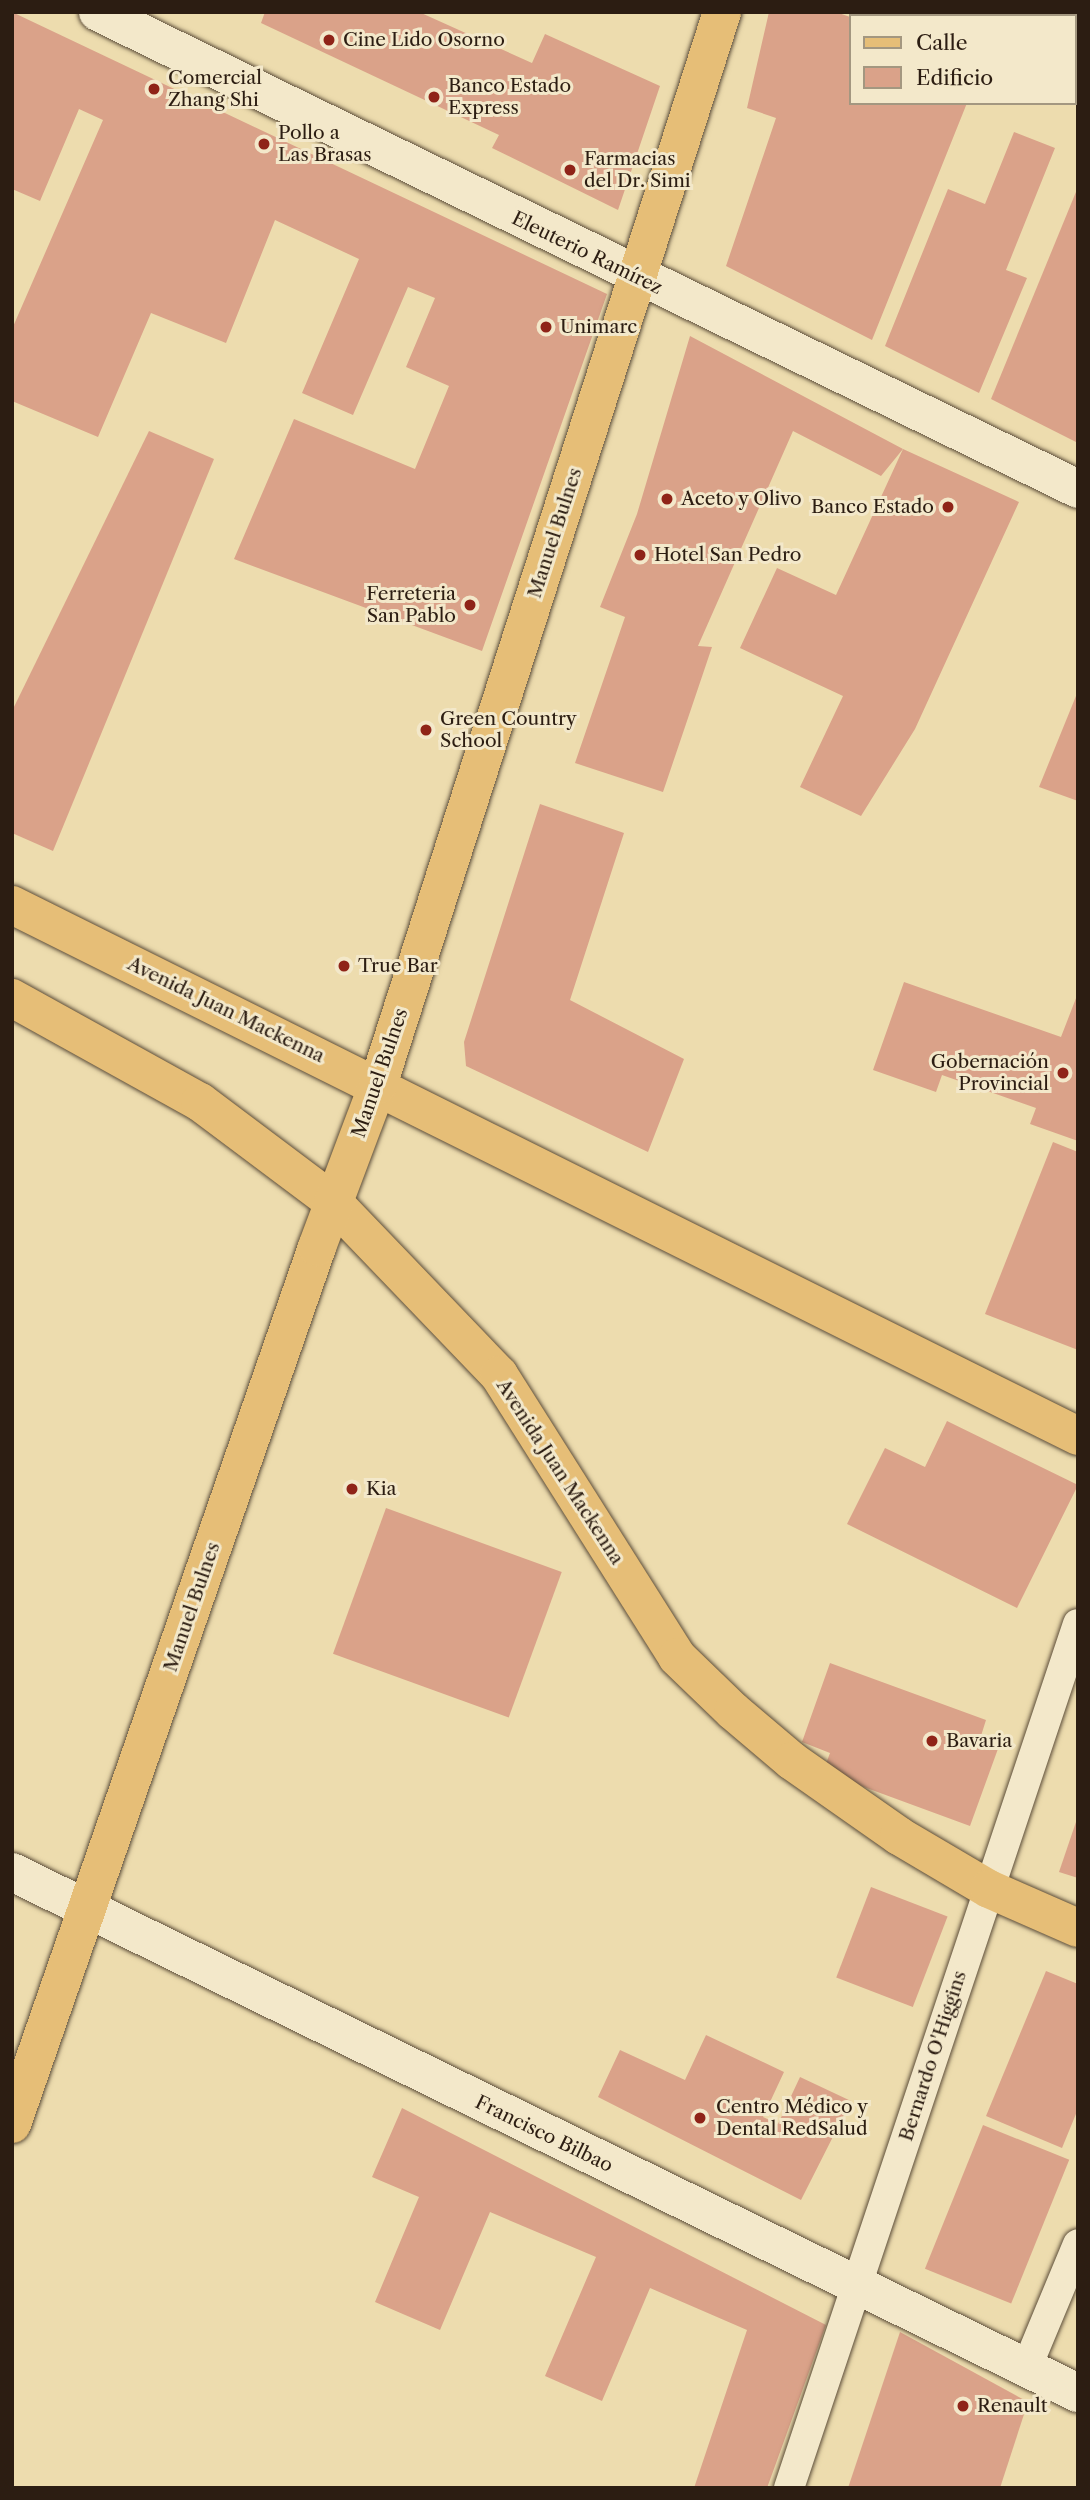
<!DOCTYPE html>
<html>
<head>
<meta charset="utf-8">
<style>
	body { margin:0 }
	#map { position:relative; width:1090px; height:2500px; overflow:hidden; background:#eddcae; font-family:"Libre Caslon Text",serif }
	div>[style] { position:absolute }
	.building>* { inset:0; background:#daa289; transform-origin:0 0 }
	.roads { filter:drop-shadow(0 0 2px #5c4d39) drop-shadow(0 0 2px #5c4d39) }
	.street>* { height:30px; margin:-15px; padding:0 15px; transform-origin:15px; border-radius:15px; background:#f3e8ca }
	.secondary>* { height:38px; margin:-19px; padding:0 19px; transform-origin:19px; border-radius:19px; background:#f3e8ca }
	.primary>* { height:38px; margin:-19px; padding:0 19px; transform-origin:19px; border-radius:19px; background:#e6be77 }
	.dots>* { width:19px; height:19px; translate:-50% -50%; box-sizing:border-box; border:4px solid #f3e8ca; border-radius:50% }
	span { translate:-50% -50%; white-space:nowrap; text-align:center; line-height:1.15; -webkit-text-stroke:6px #f3e8ca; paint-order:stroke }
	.poi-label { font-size:19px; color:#2c1d12 }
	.left { translate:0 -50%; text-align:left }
	.right { translate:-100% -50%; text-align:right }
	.street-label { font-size:19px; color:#2c1d12 }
	.frame { position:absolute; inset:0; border:14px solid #2c1d12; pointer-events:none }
	.legend { position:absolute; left:849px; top:14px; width:228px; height:91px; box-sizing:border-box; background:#f3e8ca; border:2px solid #a39780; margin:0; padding:9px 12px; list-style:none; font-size:21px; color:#2c1d12 }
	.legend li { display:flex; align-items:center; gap:14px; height:35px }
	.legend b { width:35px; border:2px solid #a39780 }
</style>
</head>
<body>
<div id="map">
	<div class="building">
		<i style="clip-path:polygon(12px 12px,607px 294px,482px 651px,234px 559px,294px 419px,415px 469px,449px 386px,406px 367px,435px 298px,408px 287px,353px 415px,302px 393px,359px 259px,275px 220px,226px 343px,151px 313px,98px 437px,12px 401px,12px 329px,103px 120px,79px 109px,40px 201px,12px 189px)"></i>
		<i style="clip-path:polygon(265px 12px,419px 12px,532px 63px,545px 34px,660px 86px,618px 210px,492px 148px,499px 135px,261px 23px)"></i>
		<i style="clip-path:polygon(769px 12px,836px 12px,850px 17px,850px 103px,967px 103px,872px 340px,726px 266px,776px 118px,747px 108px)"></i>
		<i style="clip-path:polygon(893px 12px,1013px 12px,892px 16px)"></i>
		<i style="clip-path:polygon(1014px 132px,1055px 148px,1006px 270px,1027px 278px,979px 393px,885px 346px,948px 189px,985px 204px)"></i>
		<i style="clip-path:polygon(1078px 187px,1078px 443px,991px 399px)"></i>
		<i style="clip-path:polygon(690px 336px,903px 449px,881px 476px,793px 431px,698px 646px,712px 647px,663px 792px,575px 763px,625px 617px,600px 607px,637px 514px)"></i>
		<i style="clip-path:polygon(149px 431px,214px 459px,53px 851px,12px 833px,12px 711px)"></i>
		<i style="clip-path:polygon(903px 449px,1019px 502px,915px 729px,861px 816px,800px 787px,843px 696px,740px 648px,777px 568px,836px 595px)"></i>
		<i style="clip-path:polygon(1078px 691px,1078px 801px,1039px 787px)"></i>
		<i style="clip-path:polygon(540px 804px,624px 833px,570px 1000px,684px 1059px,648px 1152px,466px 1066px,464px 1042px)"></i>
		<i style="clip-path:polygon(904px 982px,1061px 1037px,1078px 993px,1078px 1141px,1030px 1124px,1036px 1108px,942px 1075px,936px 1092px,873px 1070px)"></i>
		<i style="clip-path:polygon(1053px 1142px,1078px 1152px,1078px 1350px,985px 1314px)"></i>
		<i style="clip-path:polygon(947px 1421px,1078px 1485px,1017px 1608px,847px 1524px,885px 1448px,925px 1467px)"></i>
		<i style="left:386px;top:1508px;width:187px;height:155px;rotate:20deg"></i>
		<i style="clip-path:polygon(830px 1663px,986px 1720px,980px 1739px,999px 1746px,970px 1826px,823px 1772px,830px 1753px,802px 1742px)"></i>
		<i style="clip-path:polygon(1077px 1819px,1078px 1819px,1078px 1878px,1059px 1872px)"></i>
		<i style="left:871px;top:1887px;width:82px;height:97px;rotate:21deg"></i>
		<i style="clip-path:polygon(1046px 1971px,1078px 1984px,1078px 2109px,1062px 2148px,986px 2116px)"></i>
		<i style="clip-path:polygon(706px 2035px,784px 2072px,763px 2117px,778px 2124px,800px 2077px,851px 2101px,801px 2200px,598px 2097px,620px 2050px,685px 2080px)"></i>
		<i style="clip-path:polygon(402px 2108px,826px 2325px,767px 2488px,694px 2488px,747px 2330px,650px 2288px,602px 2401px,545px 2376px,596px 2257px,490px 2212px,440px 2330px,375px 2302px,419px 2197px,372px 2177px)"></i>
		<i style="left:983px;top:2125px;width:93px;height:155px;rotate:22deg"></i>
		<i style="clip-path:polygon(900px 2332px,1028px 2402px,1000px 2488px,848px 2488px)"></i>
	</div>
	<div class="roads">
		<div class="street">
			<i style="left:1026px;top:2369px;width:135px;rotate:-67.4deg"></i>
			<i style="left:789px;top:2488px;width:911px;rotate:-71.51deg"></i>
		</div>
		<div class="secondary">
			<i style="left:98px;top:12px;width:1090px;rotate:25.95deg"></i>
			<i style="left:12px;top:1872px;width:1187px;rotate:26.05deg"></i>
		</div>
		<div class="primary">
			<i style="left:12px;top:905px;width:1191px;rotate:26.48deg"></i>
			<i style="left:12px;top:998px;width:215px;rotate:29deg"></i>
			<i style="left:200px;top:1102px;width:166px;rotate:36.9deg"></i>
			<i style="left:333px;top:1202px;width:240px;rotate:46.2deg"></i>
			<i style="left:499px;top:1375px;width:333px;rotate:57.7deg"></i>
			<i style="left:677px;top:1657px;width:78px;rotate:44deg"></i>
			<i style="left:733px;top:1711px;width:77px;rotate:40.3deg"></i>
			<i style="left:792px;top:1761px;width:131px;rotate:35deg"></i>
			<i style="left:899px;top:1836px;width:104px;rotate:30.5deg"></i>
			<i style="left:989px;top:1889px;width:97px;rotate:23.7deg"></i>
			<i style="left:12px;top:2124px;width:929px;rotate:-70.82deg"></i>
			<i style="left:317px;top:1247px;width:173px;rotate:-69.4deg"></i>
			<i style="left:378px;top:1085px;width:1127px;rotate:-72.22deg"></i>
		</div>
	</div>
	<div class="dots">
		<i style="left:329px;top:40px;background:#8f2418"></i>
		<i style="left:154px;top:89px;background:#8f2418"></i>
		<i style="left:434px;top:97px;background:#8f2418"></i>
		<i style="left:264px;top:144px;background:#8f2418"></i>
		<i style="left:570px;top:170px;background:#8f2418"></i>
		<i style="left:546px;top:327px;background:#8f2418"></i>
		<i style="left:667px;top:499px;background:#8f2418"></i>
		<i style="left:948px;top:507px;background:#8f2418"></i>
		<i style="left:640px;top:555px;background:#8f2418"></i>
		<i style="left:470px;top:605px;background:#8f2418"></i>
		<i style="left:426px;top:730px;background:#8f2418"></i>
		<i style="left:344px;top:966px;background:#8f2418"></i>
		<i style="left:1063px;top:1073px;background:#8f2418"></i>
		<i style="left:352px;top:1489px;background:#8f2418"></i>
		<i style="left:932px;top:1741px;background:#8f2418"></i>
		<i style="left:700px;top:2118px;background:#8f2418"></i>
		<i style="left:963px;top:2406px;background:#8f2418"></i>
	</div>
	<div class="poi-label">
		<span class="left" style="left:343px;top:40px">Cine Lido Osorno</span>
		<span class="left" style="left:168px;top:89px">Comercial<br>Zhang Shi</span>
		<span class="left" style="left:448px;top:97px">Banco Estado<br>Express</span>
		<span class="left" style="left:278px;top:144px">Pollo a<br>Las Brasas</span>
		<span class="left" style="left:584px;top:170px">Farmacias<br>del Dr. Simi</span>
		<span class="left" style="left:560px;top:327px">Unimarc</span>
		<span class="left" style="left:681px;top:499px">Aceto y Olivo</span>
		<span class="right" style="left:934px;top:507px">Banco Estado</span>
		<span class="left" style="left:654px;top:555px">Hotel San Pedro</span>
		<span class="right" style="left:456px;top:605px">Ferreteria<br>San Pablo</span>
		<span class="left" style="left:440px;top:730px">Green Country<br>School</span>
		<span class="left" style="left:358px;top:966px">True Bar</span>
		<span class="right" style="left:1049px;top:1073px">Gobernación<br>Provincial</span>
		<span class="left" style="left:366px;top:1489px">Kia</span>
		<span class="left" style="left:946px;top:1741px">Bavaria</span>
		<span class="left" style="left:716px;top:2118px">Centro Médico y<br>Dental RedSalud</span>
		<span class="left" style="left:977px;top:2406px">Renault</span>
	</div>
	<div class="street-label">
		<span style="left:587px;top:253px;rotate:26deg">Eleuterio Ramírez</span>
		<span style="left:555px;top:533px;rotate:-72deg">Manuel Bulnes</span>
		<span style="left:226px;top:1010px;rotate:26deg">Avenida Juan Mackenna</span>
		<span style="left:380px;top:1073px;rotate:-71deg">Manuel Bulnes</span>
		<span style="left:560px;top:1472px;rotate:57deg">Avenida Juan Mackenna</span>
		<span style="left:192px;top:1607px;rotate:-71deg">Manuel Bulnes</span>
		<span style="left:933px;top:2056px;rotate:-72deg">Bernardo O'Higgins</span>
		<span style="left:544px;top:2134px;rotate:26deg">Francisco Bilbao</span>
	</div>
	<div class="frame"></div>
	<ul class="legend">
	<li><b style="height:9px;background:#e6be77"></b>Calle</li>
	<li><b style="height:19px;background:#daa289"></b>Edificio</li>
	</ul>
</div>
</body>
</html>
